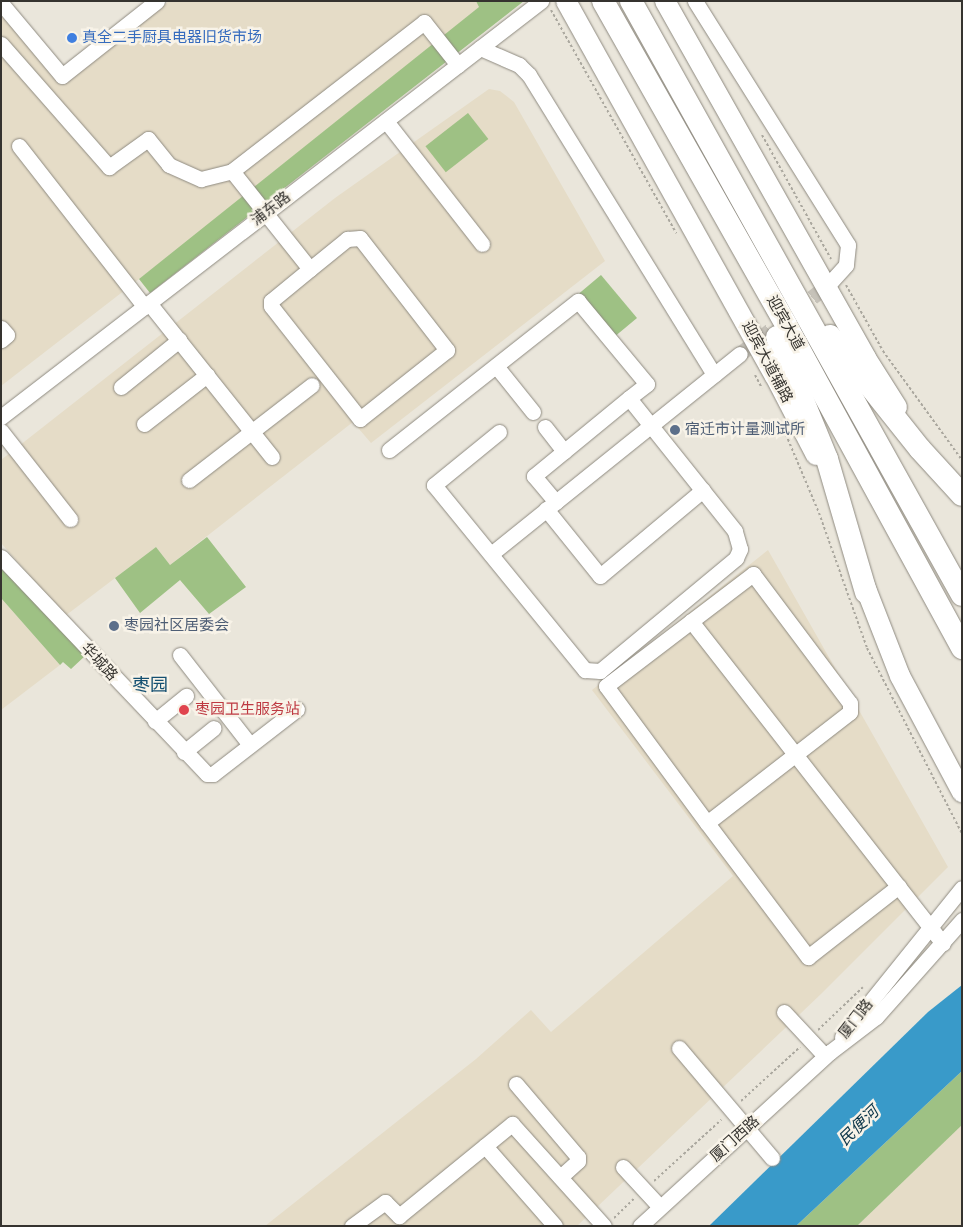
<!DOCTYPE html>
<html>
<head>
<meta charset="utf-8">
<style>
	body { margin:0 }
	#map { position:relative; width:963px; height:1227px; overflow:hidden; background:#eae6db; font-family:"DM Sans","Noto Sans SC",sans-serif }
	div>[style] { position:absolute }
	.industrial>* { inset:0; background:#e5dcc7 }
	.green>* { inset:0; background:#9ec184; transform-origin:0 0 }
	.water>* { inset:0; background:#399ac9 }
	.minor-tunnel>* { height:15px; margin-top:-7.5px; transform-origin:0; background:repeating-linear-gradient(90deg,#c6c2b9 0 15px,transparent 0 23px) }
	.path>* { height:2px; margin-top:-1px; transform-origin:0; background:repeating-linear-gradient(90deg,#aaa79e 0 2.5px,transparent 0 5px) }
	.roads { filter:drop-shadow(0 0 1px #8e8a80) drop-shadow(0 0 1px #8e8a80) }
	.minor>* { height:15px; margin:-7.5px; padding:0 7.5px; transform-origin:7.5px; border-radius:7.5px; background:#fff }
	.major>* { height:20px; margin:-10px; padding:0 10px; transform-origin:10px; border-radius:10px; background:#fff }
	.highway>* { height:22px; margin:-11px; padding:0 11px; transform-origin:11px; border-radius:11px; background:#fff }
	.dots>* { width:14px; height:14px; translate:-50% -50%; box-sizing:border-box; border:2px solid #f8f3e8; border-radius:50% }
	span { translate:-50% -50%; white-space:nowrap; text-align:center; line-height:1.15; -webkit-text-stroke:5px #f8f3e8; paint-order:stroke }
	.shop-label { font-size:15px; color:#366cbe }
	.left { translate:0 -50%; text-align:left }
	.street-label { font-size:15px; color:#35332f }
	.service-label { font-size:15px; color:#4e5e75 }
	.health-label { font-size:15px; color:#be3a42 }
	.water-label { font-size:16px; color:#0b3549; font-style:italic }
	.quarter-label { font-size:18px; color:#155071 }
	.frame { position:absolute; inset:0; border:2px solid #35332f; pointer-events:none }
</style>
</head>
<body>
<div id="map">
	<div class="industrial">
		<i style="clip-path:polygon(169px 1px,476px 1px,480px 7px,165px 259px,1px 386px,1px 14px,62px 85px)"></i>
		<i style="clip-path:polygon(489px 89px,500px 91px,514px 102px,605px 261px,371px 443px,353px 422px,170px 565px,156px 547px,65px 616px,1px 543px,1px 460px,335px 198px)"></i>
		<i style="clip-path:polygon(768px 550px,948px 867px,821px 994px,577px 1226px,265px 1226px,476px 1059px,531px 1010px,551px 1032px,733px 876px,592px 690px)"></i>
		<i style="clip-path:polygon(1px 598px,60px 665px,1px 710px)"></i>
		<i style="clip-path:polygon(962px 1125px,962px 1226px,857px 1226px,949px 1137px)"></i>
	</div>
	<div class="green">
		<i style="clip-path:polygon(476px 1px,524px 1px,150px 293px,139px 279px,479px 7px)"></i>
		<i style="left:468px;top:113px;width:33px;height:54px;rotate:52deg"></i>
		<i style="left:601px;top:275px;width:56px;height:31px;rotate:50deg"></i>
		<i style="clip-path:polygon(207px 537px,246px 587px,209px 614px,180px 580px,140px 613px,115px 578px,156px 547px,170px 565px)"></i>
		<i style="clip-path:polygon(1px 563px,86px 655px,71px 669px,63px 662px,60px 665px,1px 598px)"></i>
		<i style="clip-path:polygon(962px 1071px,962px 1125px,857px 1226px,796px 1226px)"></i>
	</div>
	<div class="water">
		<i style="clip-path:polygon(962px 985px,962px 1071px,796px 1226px,709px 1226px,928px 1012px)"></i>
	</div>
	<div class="minor-tunnel">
		<i style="left:740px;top:354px;width:112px;rotate:-38.1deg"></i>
	</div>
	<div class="path">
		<i style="left:551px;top:10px;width:256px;rotate:60.7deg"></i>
		<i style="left:762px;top:135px;width:142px;rotate:60.9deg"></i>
		<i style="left:846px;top:285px;width:76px;rotate:60.7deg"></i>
		<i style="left:883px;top:351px;width:135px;rotate:54.1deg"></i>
		<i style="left:755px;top:375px;width:15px;rotate:62deg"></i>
		<i style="left:784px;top:430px;width:90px;rotate:67.1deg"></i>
		<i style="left:819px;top:513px;width:143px;rotate:70.4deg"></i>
		<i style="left:867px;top:648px;width:209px;rotate:62.9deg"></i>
		<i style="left:818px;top:1030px;width:62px;rotate:-43.7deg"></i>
		<i style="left:741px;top:1101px;width:80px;rotate:-42.5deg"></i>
		<i style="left:654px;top:1181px;width:91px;rotate:-42.3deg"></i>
		<i style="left:614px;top:1218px;width:28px;rotate:-44deg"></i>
	</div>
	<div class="roads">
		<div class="minor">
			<i style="left:695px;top:1px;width:288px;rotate:57.9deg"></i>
			<i style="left:848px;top:245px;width:20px;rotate:96deg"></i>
			<i style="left:846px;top:265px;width:27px;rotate:132deg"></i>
			<i style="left:1px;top:3px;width:95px;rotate:50.1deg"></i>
			<i style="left:62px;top:76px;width:121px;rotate:-38.3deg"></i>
			<i style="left:1px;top:44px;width:164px;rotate:48.7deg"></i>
			<i style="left:109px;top:167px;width:48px;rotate:-35.7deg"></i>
			<i style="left:148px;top:139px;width:33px;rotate:51deg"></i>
			<i style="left:169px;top:165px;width:35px;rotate:24deg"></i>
			<i style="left:201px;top:179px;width:32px;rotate:-14deg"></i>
			<i style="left:232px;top:171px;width:243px;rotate:-37.8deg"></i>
			<i style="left:424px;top:22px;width:55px;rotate:51.7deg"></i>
			<i style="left:480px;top:48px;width:43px;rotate:23.6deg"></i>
			<i style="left:519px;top:65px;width:14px;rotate:45deg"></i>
			<i style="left:529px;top:75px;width:352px;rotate:58.3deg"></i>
			<i style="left:386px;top:121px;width:156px;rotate:52deg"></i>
			<i style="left:19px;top:146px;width:204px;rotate:52deg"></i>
			<i style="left:232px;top:171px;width:125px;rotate:51.5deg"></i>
			<i style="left:310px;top:269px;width:48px;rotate:-39deg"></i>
			<i style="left:347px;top:239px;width:13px;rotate:-4deg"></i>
			<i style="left:360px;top:238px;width:142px;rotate:52.2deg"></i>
			<i style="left:447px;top:350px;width:111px;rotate:141.6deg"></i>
			<i style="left:360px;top:419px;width:144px;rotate:-128.2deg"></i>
			<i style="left:271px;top:306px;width:5px;rotate:-90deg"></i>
			<i style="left:271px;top:301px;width:50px;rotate:-39.4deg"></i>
			<i style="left:149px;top:303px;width:197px;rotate:51.4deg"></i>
			<i style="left:1px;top:328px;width:9px;rotate:49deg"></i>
			<i style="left:7px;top:335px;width:8px;rotate:140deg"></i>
			<i style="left:496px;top:366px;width:59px;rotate:51.2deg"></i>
			<i style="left:121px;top:387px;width:75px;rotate:-39deg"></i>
			<i style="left:1px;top:417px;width:682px;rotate:-37.61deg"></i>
			<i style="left:144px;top:424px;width:80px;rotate:-37.9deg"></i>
			<i style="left:545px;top:427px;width:31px;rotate:52deg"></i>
			<i style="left:1px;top:431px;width:112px;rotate:51.9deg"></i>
			<i style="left:499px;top:432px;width:84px;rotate:140.8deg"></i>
			<i style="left:434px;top:485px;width:239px;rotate:50.8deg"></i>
			<i style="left:585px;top:670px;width:15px;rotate:4deg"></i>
			<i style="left:600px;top:671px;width:177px;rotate:-39.7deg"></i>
			<i style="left:736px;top:558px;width:10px;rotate:-66deg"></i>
			<i style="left:740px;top:549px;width:19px;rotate:-106deg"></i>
			<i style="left:735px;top:531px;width:170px;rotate:-128.6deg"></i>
			<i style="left:629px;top:398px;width:123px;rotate:140.6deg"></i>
			<i style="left:534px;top:476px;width:34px;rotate:50deg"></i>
			<i style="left:389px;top:450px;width:241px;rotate:-38.3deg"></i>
			<i style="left:578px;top:301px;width:108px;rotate:50.3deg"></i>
			<i style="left:647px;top:384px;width:23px;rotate:142deg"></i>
			<i style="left:189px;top:480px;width:155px;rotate:-37.7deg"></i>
			<i style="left:546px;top:509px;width:86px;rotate:51.1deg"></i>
			<i style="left:600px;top:576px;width:134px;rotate:-39.9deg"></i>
			<i style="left:491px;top:554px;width:319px;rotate:-38.8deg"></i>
			<i style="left:1px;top:557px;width:299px;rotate:46.5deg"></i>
			<i style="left:207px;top:774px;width:6px"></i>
			<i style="left:213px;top:774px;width:106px;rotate:-37.7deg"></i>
			<i style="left:753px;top:574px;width:161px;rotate:53.1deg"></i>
			<i style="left:850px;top:703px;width:9px;rotate:90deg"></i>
			<i style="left:850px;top:712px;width:181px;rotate:142.2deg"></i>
			<i style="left:707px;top:823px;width:170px;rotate:-126.4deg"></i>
			<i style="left:606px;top:686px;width:185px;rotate:-37.3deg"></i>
			<i style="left:691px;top:621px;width:409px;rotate:52deg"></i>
			<i style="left:180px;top:655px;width:114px;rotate:52.1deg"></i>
			<i style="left:155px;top:721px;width:40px;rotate:-39deg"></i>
			<i style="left:184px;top:752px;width:38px;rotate:-39deg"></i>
			<i style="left:707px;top:823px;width:168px;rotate:53deg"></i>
			<i style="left:808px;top:957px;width:115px;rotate:-38deg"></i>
			<i style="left:784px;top:1012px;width:60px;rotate:47deg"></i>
			<i style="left:842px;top:1037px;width:191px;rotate:-51.2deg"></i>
			<i style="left:679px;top:1048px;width:144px;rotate:49.8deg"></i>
			<i style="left:516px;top:1084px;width:96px;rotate:49.7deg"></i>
			<i style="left:578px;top:1157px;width:4px;rotate:90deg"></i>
			<i style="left:578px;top:1161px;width:24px;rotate:138deg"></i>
			<i style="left:485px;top:1146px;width:106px;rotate:48.8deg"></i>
			<i style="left:623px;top:1167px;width:54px;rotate:47.2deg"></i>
			<i style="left:352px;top:1226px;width:41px;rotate:-36deg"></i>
			<i style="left:385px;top:1202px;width:20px;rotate:45deg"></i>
			<i style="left:399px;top:1216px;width:146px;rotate:-39.2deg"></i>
			<i style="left:512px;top:1124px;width:137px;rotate:48deg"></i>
			<i style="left:640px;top:1226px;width:258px;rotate:-42.5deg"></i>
			<i style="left:830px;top:1052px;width:58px;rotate:-37.3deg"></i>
			<i style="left:876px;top:1017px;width:130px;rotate:-48.4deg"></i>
		</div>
		<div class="major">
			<i style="left:566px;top:1px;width:429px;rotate:60.9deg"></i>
			<i style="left:775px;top:376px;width:89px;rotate:62.6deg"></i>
			<i style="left:665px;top:1px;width:410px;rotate:60.6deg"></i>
			<i style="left:866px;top:358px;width:58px;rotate:57.7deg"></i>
			<i style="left:861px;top:576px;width:107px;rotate:68.7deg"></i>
			<i style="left:900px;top:676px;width:132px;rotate:61.9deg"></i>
		</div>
		<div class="highway">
			<i style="left:603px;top:1px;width:372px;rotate:60.5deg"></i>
			<i style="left:786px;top:325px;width:368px;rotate:61.4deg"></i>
			<i style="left:631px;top:1px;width:680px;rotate:60.87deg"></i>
			<i style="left:830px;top:336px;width:144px;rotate:51.5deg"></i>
			<i style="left:920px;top:449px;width:62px;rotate:47.6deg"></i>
			<i style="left:777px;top:337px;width:132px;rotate:67.7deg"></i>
			<i style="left:827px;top:459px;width:139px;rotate:73.7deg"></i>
		</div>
	</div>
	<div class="dots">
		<i style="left:72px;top:38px;background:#3f7fe0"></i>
		<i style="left:675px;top:430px;background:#5c6f8a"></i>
		<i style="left:114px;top:626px;background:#5c6f8a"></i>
		<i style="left:184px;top:710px;background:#e0444e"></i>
	</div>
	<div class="shop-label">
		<span class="left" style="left:82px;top:38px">真全二手厨具电器旧货市场</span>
	</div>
	<div class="street-label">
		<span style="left:271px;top:209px;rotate:-38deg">浦东路</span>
		<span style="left:785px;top:323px;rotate:61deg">迎宾大道</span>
		<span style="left:767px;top:362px;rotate:62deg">迎宾大道辅路</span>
		<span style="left:99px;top:662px;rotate:47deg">华城路</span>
		<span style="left:856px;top:1019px;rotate:-52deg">厦门路</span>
		<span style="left:735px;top:1139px;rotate:-42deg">厦门西路</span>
	</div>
	<div class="service-label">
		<span class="left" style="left:685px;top:430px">宿迁市计量测试所</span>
		<span class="left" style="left:124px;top:626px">枣园社区居委会</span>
	</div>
	<div class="health-label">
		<span class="left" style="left:195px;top:710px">枣园卫生服务站</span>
	</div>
	<div class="water-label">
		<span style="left:859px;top:1126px;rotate:-44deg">民便河</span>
	</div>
	<div class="quarter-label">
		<span style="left:150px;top:685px">枣园</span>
	</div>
	<div class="frame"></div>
</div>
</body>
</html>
